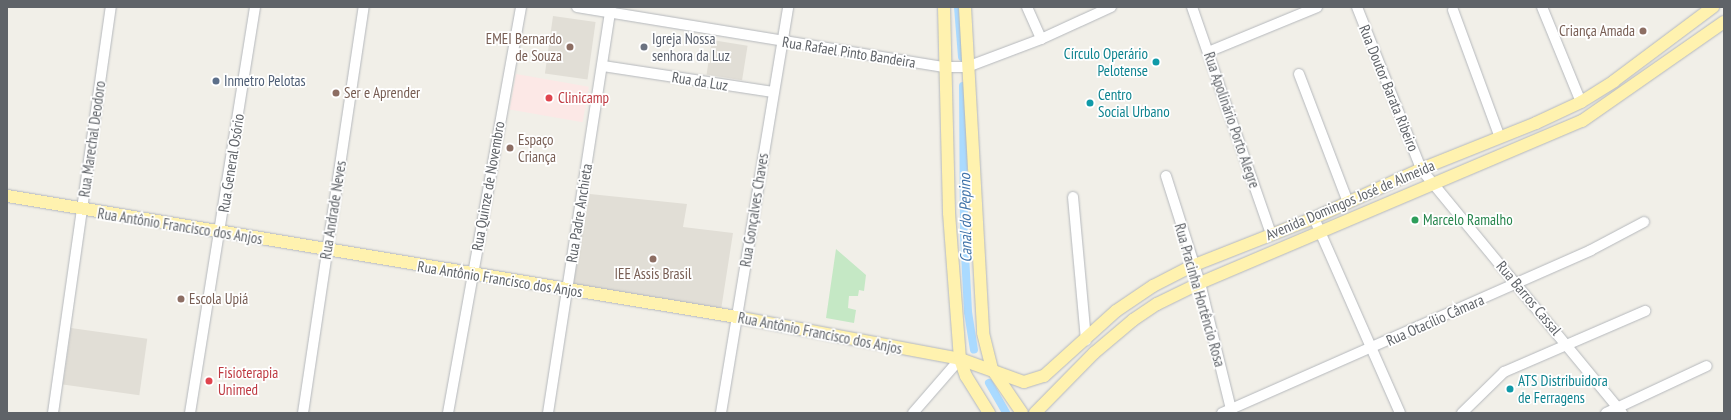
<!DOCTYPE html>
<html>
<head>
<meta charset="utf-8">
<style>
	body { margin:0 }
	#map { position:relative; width:1731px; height:420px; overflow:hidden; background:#f1efe8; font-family:"PT Sans Narrow",sans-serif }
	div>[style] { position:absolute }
	.education>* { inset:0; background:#e1ded6; transform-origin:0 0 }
	.medical>* { inset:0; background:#fce8e6; transform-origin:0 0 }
	.green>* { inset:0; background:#c5e8c5 }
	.canal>* { height:8px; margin:-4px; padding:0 4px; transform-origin:4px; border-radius:4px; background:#aadaff }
	.roads { filter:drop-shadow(0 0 1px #b5b8bc) drop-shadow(0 0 1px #b5b8bc) }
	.minor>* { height:10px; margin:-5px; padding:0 5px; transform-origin:5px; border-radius:5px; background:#fff }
	.major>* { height:12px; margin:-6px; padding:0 6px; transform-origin:6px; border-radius:6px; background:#fff2af }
	.dots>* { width:11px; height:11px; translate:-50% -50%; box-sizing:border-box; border:2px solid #fff; border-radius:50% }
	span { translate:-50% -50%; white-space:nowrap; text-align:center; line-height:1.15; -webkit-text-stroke:3.5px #fff; paint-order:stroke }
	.education-label { font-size:15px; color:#785e54 }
	.right { translate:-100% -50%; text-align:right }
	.left { translate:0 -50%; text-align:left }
	.worship-label { font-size:15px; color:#5b616d }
	.street-label { font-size:15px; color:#5f6368 }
	.culture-label { font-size:15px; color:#0d838f }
	.service-label { font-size:15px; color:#4e5e75 }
	.health-label { font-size:15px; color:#be3a42 }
	.leisure-label { font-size:15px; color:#27864d }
	.water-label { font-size:16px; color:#4174aa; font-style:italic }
	.frame { position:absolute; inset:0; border:8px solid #5f6368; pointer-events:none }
</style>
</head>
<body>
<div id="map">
	<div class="education">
		<i style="left:553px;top:16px;width:43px;height:58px;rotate:8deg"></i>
		<i style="left:712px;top:40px;width:36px;height:35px;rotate:9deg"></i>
		<i style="clip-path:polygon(590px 194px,687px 204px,683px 227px,733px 233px,721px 310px,573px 285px)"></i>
		<i style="left:71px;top:328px;width:77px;height:57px;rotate:8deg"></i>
	</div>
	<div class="medical">
		<i style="left:516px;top:74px;width:74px;height:36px;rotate:10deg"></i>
	</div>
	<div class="green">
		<i style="clip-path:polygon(836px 249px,866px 275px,864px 291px,859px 290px,858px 296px,849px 296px,848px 308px,856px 310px,854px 323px,826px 318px)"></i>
	</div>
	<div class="canal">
		<i style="left:958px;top:7px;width:50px;rotate:85.4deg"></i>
		<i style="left:963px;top:86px;width:149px;rotate:89.6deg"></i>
		<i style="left:964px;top:235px;width:77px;rotate:87deg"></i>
		<i style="left:968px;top:312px;width:38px;rotate:81deg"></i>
		<i style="left:989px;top:383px;width:34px;rotate:60deg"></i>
	</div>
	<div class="roads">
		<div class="minor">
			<i style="left:577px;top:7px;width:372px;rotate:9.3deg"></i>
			<i style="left:944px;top:67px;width:23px"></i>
			<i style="left:967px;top:67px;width:79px;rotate:-20.7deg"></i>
			<i style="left:1041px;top:39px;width:77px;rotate:-24.6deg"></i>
			<i style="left:1027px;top:7px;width:35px;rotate:66deg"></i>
			<i style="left:1192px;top:7px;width:240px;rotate:70.8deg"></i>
			<i style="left:1357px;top:7px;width:174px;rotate:68.4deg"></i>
			<i style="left:1421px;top:169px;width:316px;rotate:50.5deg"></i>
			<i style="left:1542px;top:7px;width:103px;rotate:67.7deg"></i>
			<i style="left:1453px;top:10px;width:136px;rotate:69.8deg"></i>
			<i style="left:1208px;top:52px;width:118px;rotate:-22.4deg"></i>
			<i style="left:603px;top:66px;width:172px;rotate:8.7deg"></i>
			<i style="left:1299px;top:74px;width:137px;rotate:69.1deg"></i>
			<i style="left:1166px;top:176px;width:112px;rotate:72.4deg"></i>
			<i style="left:1200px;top:283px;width:134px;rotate:76.2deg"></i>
			<i style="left:1073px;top:197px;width:144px;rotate:84.8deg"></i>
			<i style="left:1314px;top:218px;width:213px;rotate:66.2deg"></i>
			<i style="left:53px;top:413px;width:410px;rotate:-81.9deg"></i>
			<i style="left:190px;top:413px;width:411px;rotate:-80.9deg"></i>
			<i style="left:303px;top:413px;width:411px;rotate:-81.5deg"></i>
			<i style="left:448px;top:413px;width:413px;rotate:-79.8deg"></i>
			<i style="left:548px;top:413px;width:411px;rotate:-81.2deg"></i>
			<i style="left:721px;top:413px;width:411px;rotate:-80.6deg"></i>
			<i style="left:913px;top:413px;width:72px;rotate:-49deg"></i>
			<i style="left:1222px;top:413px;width:403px;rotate:-23.8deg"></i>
			<i style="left:1591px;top:250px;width:60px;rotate:-27.8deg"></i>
			<i style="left:1462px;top:413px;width:59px;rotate:-44.3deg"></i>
			<i style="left:1504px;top:372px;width:154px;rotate:-23.4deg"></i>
			<i style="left:1606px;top:413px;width:111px;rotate:-25deg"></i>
		</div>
		<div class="major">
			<i style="left:944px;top:7px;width:206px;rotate:88.6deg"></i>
			<i style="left:949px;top:213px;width:146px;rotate:85.7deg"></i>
			<i style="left:960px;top:359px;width:18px;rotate:71deg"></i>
			<i style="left:966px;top:376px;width:44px;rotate:58.1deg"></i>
			<i style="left:965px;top:7px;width:326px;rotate:86.8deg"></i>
			<i style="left:983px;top:333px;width:37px;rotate:76deg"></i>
			<i style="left:992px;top:369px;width:53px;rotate:55.7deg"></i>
			<i style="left:7px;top:196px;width:739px;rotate:9.42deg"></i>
			<i style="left:736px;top:317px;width:228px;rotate:10.6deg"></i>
			<i style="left:960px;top:359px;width:68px;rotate:19.8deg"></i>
			<i style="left:1024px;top:382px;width:21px;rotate:-17deg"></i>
			<i style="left:1044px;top:376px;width:97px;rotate:-42.1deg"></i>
			<i style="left:1116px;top:311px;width:45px;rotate:-34deg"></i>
			<i style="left:1153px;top:286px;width:44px;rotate:-27.1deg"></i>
			<i style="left:1192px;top:266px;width:131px;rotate:-21.5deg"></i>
			<i style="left:1314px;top:218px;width:118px;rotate:-24.6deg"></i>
			<i style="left:1421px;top:169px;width:124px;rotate:-21.8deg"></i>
			<i style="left:1536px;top:123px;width:50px;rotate:-25deg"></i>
			<i style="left:1581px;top:102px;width:39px;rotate:-32deg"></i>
			<i style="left:1614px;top:81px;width:124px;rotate:-36.8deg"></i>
			<i style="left:1035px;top:413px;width:84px;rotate:-45.5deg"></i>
			<i style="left:1094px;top:353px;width:51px;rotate:-40.2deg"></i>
			<i style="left:1133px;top:320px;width:29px;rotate:-34deg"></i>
			<i style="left:1157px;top:304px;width:48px;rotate:-26deg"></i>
			<i style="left:1200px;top:283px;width:415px;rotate:-23deg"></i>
			<i style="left:1582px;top:121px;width:173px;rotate:-34.9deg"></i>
		</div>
	</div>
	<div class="dots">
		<i style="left:1643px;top:31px;background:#8d6e63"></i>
		<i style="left:570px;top:47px;background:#8d6e63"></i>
		<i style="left:644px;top:47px;background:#6b7280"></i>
		<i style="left:1156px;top:62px;background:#0f9aa8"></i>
		<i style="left:216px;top:81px;background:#5c6f8a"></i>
		<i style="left:336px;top:93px;background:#8d6e63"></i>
		<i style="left:549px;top:98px;background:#e0444e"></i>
		<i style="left:1090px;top:103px;background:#0f9aa8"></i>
		<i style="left:510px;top:148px;background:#8d6e63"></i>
		<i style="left:1415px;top:220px;background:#2e9e5b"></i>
		<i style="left:653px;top:259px;background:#8d6e63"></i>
		<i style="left:181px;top:299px;background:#8d6e63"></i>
		<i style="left:209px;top:381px;background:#e0444e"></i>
		<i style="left:1510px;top:389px;background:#0f9aa8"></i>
	</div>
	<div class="education-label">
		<span class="right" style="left:1635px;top:31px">Criança Amada</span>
		<span class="right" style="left:562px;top:47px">EMEI Bernardo<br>de Souza</span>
		<span class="left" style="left:344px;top:93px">Ser e Aprender</span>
		<span class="left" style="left:518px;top:148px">Espaço<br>Criança</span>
		<span style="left:653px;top:274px">IEE Assis Brasil</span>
		<span class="left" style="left:189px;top:299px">Escola Upiá</span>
	</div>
	<div class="worship-label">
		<span class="left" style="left:652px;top:47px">Igreja Nossa<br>senhora da Luz</span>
	</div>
	<div class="street-label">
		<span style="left:849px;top:52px;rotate:9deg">Rua Rafael Pinto Bandeira</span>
		<span style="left:700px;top:81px;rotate:9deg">Rua da Luz</span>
		<span style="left:1389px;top:88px;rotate:68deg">Rua Doutor Barata Ribeiro</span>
		<span style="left:1232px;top:120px;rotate:71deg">Rua Apolinário Porto Alegre</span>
		<span style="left:92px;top:139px;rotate:-82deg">Rua Marechal Deodoro</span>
		<span style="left:231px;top:163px;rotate:-81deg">Rua General Osório</span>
		<span style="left:488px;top:186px;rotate:-80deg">Rua Quinze de Novembro</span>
		<span style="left:1350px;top:200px;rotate:-23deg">Avenida Domingos José de Almeida</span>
		<span style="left:333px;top:210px;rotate:-81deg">Rua Andrade Neves</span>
		<span style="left:754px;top:210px;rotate:-81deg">Rua Gonçalves Chaves</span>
		<span style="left:579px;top:213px;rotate:-81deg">Rua Padre Anchieta</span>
		<span style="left:180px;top:226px;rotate:9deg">Rua Antônio Francisco dos Anjos</span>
		<span style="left:500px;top:279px;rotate:9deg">Rua Antônio Francisco dos Anjos</span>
		<span style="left:1200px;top:295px;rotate:74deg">Rua Pracinha Hortêncio Rosa</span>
		<span style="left:1529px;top:298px;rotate:50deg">Rua Barros Cassal</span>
		<span style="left:1435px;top:320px;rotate:-24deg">Rua Otacílio Câmara</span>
		<span style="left:820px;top:333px;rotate:11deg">Rua Antônio Francisco dos Anjos</span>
	</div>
	<div class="culture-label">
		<span class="right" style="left:1148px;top:62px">Círculo Operário<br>Pelotense</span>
		<span class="left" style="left:1098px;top:103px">Centro<br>Social Urbano</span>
		<span class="left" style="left:1518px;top:389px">ATS Distribuidora<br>de Ferragens</span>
	</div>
	<div class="service-label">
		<span class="left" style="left:224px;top:81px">Inmetro Pelotas</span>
	</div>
	<div class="health-label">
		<span class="left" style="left:558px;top:98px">Clinicamp</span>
		<span class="left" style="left:218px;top:381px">Fisioterapia<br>Unimed</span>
	</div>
	<div class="leisure-label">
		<span class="left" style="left:1423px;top:220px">Marcelo Ramalho</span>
	</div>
	<div class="water-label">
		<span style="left:965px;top:218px;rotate:-91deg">Canal do Pepino</span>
	</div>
	<div class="frame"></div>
</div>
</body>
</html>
